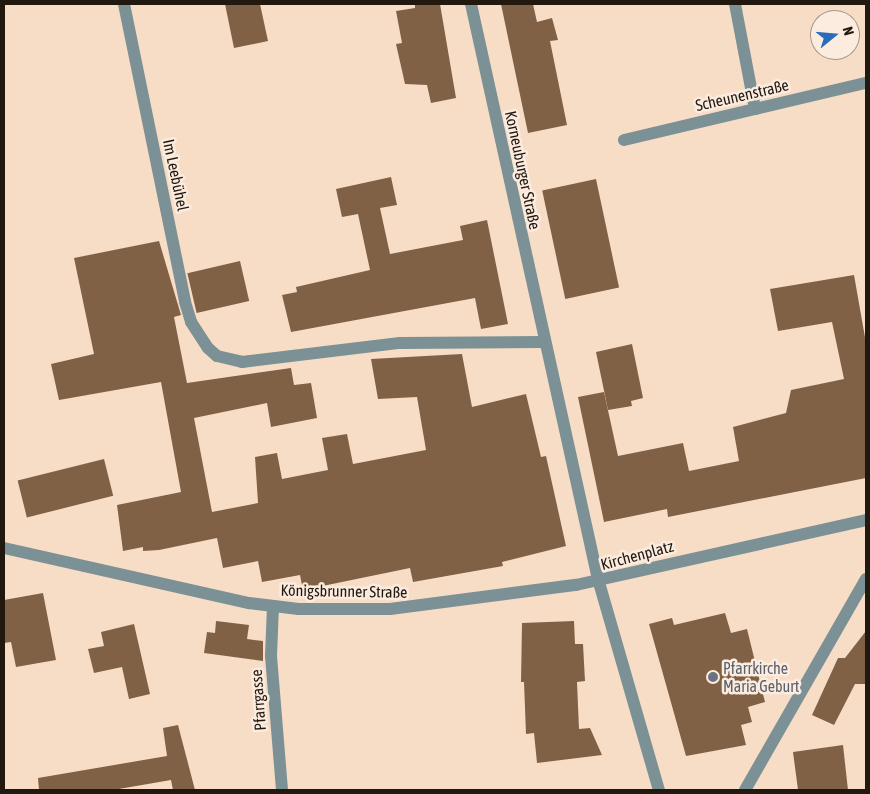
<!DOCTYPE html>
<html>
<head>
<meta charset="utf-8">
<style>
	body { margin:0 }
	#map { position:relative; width:870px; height:794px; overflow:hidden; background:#f7ddc6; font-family:"Asap Condensed",sans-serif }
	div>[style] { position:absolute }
	.building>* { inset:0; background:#806146; transform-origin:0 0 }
	.minor>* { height:12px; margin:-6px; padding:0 6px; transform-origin:6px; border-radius:6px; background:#7b9195 }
	.dots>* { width:14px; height:14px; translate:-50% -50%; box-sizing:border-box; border:2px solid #fcecdf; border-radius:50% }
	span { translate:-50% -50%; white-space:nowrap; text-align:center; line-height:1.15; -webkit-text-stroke:5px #fcecdf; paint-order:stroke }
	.street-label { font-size:16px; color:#211810 }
	.worship-label { font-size:16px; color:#5b616d }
	.left { translate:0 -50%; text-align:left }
	.frame { position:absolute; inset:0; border:5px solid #211810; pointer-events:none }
	.north { position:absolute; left:810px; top:10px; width:50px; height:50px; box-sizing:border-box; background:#fcecdf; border:1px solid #a4978c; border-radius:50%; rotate:73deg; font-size:14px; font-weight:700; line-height:20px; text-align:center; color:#211810 }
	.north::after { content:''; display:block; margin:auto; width:18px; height:22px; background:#276cbd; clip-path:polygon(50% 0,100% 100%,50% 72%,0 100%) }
</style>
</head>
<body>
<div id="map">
	<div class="building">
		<i style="clip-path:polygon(225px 4px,260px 4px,268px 41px,234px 48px)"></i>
		<i style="clip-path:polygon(415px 4px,440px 4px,456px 98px,431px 103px,427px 85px,405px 84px,396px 44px,402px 43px,396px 11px,415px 8px)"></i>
		<i style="clip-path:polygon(501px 4px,533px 4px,537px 22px,552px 18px,558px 40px,550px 41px,567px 125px,528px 133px)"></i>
		<i style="clip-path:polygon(391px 177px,397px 205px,380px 208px,390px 254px,463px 240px,460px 226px,487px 220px,508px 324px,481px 329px,475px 298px,291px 332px,282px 295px,297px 292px,296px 287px,370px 270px,358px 214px,342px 217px,336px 189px)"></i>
		<i style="left:596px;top:179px;width:111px;height:55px;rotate:78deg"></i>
		<i style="clip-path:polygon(159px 241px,181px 315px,174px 317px,187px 383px,291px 368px,294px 385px,311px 383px,317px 418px,271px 427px,267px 403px,194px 418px,212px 512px,258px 503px,255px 457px,277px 453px,282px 479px,328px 470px,322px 438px,347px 434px,353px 464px,426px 450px,417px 397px,378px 399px,371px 359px,462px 354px,472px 407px,526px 394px,541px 457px,546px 456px,566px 546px,502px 562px,503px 566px,413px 582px,410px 568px,303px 590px,300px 575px,262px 582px,258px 561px,223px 568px,217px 538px,159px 550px,143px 551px,143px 547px,123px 551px,117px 505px,181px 492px,161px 382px,59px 400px,51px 364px,94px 354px,74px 258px)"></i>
		<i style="left:240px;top:261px;width:41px;height:54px;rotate:77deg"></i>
		<i style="clip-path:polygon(854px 275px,866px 343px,866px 478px,668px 517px,667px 509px,604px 522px,578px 397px,604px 392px,618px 456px,683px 443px,689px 471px,739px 461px,733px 427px,786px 413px,791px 390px,844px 379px,832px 322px,778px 331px,770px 289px)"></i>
		<i style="clip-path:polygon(632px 344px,643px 398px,631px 401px,632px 406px,608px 410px,596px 352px)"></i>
		<i style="left:104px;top:459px;width:38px;height:89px;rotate:76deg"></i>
		<i style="clip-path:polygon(43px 593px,56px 660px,16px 667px,11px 642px,4px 643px,4px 600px)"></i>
		<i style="clip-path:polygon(725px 613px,731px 633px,747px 629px,765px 702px,748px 707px,752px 722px,741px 725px,746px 745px,686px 756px,649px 624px,672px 618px,674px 625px)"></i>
		<i style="clip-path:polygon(216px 621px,249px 625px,247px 639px,263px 641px,263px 661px,204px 653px,207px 632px,215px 633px)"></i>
		<i style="clip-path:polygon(574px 621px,575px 644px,583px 644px,585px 681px,577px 682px,579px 729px,590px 728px,602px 755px,537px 763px,534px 733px,526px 734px,524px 682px,521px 682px,522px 623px)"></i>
		<i style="clip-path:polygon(134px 624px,150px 694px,129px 699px,122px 667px,94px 673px,88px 649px,104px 646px,101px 632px)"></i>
		<i style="clip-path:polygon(866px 631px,866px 684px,855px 684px,834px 725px,812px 715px,838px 658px,845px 658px)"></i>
		<i style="clip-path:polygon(178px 725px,195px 790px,173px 790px,171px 780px,113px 790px,39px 790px,38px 778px,167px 756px,163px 728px)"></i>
		<i style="clip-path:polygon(843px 745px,848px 790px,798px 790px,793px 752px)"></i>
	</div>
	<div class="minor">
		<i style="left:124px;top:4px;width:304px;rotate:78.4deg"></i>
		<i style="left:185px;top:302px;width:21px;rotate:73deg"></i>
		<i style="left:191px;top:322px;width:31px;rotate:57deg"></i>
		<i style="left:208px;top:348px;width:12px;rotate:42deg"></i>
		<i style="left:217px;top:356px;width:26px;rotate:13deg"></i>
		<i style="left:242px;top:362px;width:159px;rotate:-6.9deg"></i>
		<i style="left:400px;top:343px;width:143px;rotate:-0.4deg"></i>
		<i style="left:471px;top:4px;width:589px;rotate:77.55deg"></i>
		<i style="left:598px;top:579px;width:220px;rotate:73.9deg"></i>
		<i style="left:735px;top:4px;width:107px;rotate:79.2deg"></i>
		<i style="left:624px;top:140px;width:249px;rotate:-13.3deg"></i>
		<i style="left:4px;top:548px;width:251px;rotate:12.7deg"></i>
		<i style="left:249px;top:603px;width:50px;rotate:6.8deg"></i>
		<i style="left:299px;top:609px;width:91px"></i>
		<i style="left:390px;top:609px;width:188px;rotate:-7.4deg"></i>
		<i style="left:576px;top:585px;width:297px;rotate:-12.6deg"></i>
		<i style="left:273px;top:606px;width:50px;rotate:92.3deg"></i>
		<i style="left:271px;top:656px;width:134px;rotate:85.3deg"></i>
		<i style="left:745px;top:790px;width:243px;rotate:-60.2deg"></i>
	</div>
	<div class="dots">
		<i style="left:713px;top:677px;background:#6b7280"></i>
	</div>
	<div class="street-label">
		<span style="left:742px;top:95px;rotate:-13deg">Scheunenstraße</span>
		<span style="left:523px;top:170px;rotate:78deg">Korneuburger Straße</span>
		<span style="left:176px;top:175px;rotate:78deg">Im Leebühel</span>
		<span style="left:637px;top:555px;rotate:-15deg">Kirchenplatz</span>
		<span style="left:344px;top:591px;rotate:1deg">Königsbrunner Straße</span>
		<span style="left:258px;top:700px;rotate:-94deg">Pfarrgasse</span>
	</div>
	<div class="worship-label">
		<span class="left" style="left:723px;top:677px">Pfarrkirche<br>Maria Geburt</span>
	</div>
	<div class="frame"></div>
	<div class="north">N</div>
</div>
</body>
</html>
